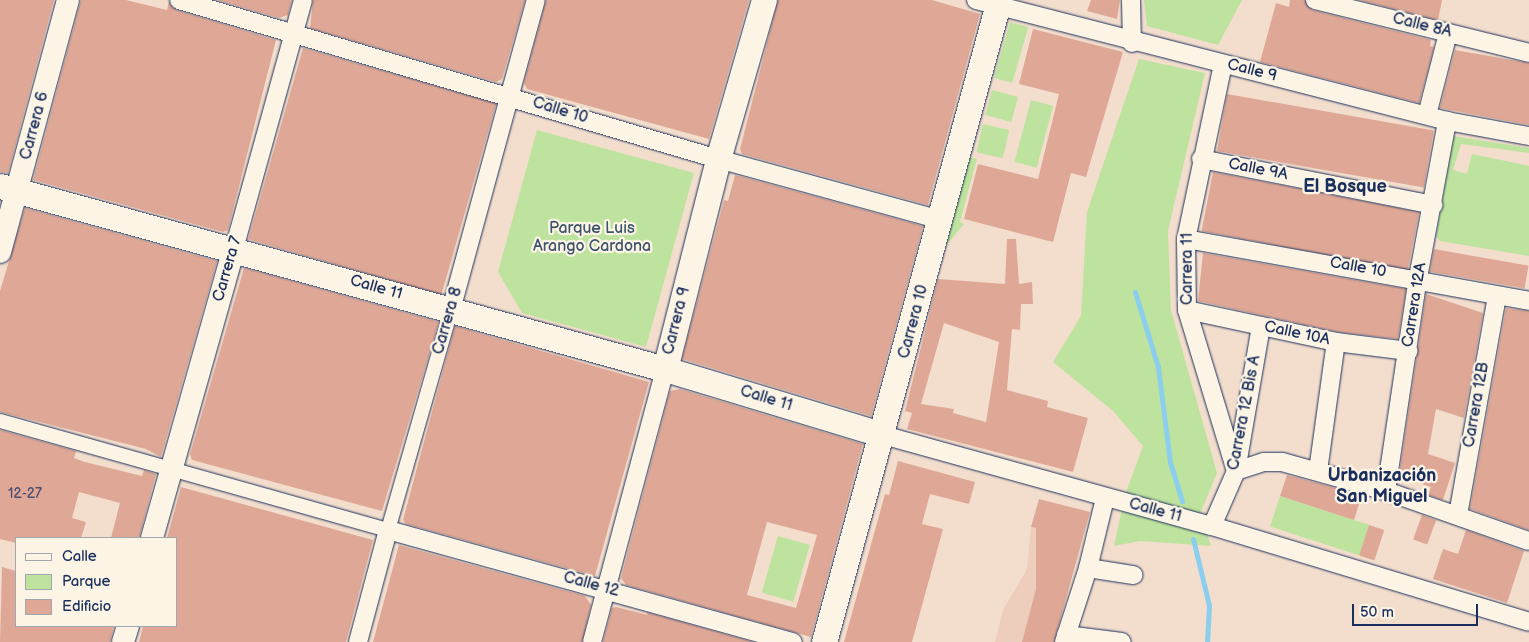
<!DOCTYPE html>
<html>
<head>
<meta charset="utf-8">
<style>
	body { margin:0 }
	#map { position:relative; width:1529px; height:642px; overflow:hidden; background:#f3decd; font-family:"Balsamiq Sans",sans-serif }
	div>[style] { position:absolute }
	.built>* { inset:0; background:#edcebc }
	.green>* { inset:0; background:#bee39e; transform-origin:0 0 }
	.stream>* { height:5px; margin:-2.5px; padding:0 2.5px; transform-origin:2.5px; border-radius:2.5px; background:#8bceed }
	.building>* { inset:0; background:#dfa896; transform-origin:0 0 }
	.roads { filter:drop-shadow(0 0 1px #1b2f5e) drop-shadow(0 0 1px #1b2f5e) }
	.pedestrian>* { height:14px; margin:-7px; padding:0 7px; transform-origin:7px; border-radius:7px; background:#fcf5e5 }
	.minor>* { height:18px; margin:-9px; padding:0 9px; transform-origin:9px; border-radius:9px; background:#fcf5e5 }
	.tertiary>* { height:22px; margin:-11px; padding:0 11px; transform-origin:11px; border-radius:11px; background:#fcf5e5 }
	.secondary>* { height:25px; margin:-12.5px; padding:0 12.5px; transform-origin:12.5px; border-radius:12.5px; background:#fcf5e5 }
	span { translate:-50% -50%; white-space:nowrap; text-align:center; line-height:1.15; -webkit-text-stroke:4.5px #fcf5e5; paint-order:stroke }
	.number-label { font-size:14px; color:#4c4d6c }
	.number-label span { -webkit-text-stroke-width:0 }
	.street-label { font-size:16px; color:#1b2f5e }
	.park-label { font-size:16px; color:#3c536b }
	.neighbourhood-label { font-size:18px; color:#1b2f5e; font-weight:700 }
	.legend { position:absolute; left:15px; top:537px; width:162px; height:90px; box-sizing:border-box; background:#fcf5e5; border:1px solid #a2a6af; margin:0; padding:6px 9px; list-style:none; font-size:15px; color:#1b2f5e }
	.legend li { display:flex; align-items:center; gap:10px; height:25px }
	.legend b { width:25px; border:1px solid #a2a6af }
	.scale { position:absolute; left:1352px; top:604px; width:126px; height:22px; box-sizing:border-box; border:2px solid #1b2f5e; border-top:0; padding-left:6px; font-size:15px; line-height:18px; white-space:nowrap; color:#1b2f5e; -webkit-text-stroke:4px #fcf5e5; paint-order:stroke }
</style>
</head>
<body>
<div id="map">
	<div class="built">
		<i style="clip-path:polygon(1031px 527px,1039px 529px,1046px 642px,995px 642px,1003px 610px,1027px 569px)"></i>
	</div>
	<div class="green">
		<i style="clip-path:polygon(1144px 0,1242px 0,1218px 45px,1147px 26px)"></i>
		<i style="left:1010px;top:22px;width:19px;height:58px;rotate:16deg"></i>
		<i style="clip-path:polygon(1139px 59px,1205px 73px,1168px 231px,1171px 310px,1217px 473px,1201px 512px,1211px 546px,1140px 541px,1114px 546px,1126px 492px,1143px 446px,1113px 411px,1053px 362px,1081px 316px,1087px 212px)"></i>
		<i style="left:992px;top:90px;width:27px;height:26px;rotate:15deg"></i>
		<i style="left:1031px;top:100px;width:23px;height:64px;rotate:15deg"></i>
		<i style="left:983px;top:124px;width:27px;height:29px;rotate:13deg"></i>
		<i style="clip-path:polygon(537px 130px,694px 173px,646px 347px,522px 313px,498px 272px)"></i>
		<i style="clip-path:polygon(1453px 136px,1529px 148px,1529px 153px,1461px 144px,1453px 170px,1467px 174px,1472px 154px,1529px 166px,1529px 256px,1440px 241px,1436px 236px)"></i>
		<i style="clip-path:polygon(967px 157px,977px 159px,960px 222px,964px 224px,944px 248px)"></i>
		<i style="left:1280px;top:496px;width:94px;height:32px;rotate:18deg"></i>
		<i style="left:778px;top:536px;width:33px;height:59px;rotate:16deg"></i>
	</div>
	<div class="stream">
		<i style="left:1135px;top:292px;width:78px;rotate:73deg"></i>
		<i style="left:1158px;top:367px;width:96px;rotate:82.8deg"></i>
		<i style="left:1170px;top:462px;width:41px;rotate:72.9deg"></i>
		<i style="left:1193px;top:539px;width:68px;rotate:76.4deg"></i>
		<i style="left:1209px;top:605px;width:37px;rotate:93deg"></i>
	</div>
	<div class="building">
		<i style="clip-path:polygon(0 0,54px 0,8px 173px,0 172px)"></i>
		<i style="clip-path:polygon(81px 0,126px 0,167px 10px,169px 2px,176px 10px,276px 40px,228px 230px,223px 232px,33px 180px)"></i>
		<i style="clip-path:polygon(217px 0,292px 0,288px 15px,279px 18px)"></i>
		<i style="clip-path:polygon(313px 0,525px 0,502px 79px,496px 82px,310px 28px)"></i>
		<i style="clip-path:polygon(546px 0,749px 0,709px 139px,527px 89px,524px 83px)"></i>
		<i style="clip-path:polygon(778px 0,932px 0,980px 14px,928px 205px,742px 154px,740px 149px)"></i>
		<i style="clip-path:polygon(1091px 0,1120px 0,1117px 19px,1087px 11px)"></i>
		<i style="clip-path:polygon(1290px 0,1305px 0,1312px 10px,1431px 40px,1430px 46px,1434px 47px,1419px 103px,1260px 62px,1276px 3px,1289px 7px)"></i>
		<i style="clip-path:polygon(1359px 0,1442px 0,1438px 20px)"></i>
		<i style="clip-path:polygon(1033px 29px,1123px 52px,1086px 177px,1071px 173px,1053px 242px,964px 219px,978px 164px,1038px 179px,1059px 94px,1019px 84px)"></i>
		<i style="left:303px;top:48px;width:201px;height:199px;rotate:16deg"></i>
		<i style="clip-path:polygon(1455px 50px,1529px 63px,1529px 125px,1440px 108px)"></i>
		<i style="left:1227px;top:94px;width:210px;height:58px;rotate:10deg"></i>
		<i style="left:1213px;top:172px;width:210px;height:60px;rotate:11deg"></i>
		<i style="clip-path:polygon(735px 175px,923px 226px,871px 416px,682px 359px,724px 200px,728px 201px)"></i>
		<i style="clip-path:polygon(25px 208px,217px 261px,161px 457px,146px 449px,0 412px,0 291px)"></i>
		<i style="clip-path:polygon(evenodd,1007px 239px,1016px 239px,1019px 284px,1032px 282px,1033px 304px,1021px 304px,1020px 330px,1012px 329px,1007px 390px,1048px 401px,1047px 407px,1088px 418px,1073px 472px,907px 429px,912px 413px,905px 411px,938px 279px,1005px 284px,1007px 239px,944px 323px,999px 342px,986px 422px,953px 413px,954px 409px,921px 404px,944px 323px)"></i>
		<i style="left:1434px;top:249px;width:96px;height:23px;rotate:10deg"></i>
		<i style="clip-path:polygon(1203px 253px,1406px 289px,1398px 339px,1338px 332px,1198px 301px)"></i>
		<i style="clip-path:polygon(244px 268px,439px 322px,382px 511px,192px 460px,190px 454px)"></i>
		<i style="clip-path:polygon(1426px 294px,1483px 313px,1464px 418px,1436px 409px,1428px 454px,1455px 463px,1443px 500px,1428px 495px,1431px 487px,1399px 476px)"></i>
		<i style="clip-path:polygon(1506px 308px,1529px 311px,1529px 530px,1470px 509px)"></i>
		<i style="clip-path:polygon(455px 326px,649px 382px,595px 576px,406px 524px,403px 520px)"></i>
		<i style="clip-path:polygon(evenodd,680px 389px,863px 444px,811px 637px,626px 585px,621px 578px,670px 391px,680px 389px,767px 522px,817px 535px,796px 608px,747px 595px,767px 522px)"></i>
		<i style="clip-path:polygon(0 430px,76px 451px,74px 458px,85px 462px,142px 476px,144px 470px,156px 474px,139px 538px,111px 538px,120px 503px,79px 492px,72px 518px,86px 522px,81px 538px,16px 538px,16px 543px,0 539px)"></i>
		<i style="clip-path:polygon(898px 461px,975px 482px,969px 504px,930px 494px,922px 524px,943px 529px,912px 642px,844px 642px,885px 494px,889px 495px)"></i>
		<i style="clip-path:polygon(1287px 475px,1362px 495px,1354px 520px,1280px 496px)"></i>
		<i style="clip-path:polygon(181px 487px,373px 540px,346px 642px,139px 642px,143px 626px,176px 626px,176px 538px,167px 538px)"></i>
		<i style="clip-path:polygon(1039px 499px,1090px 512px,1054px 642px,1022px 642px,1036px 589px,1036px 528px,1031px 527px)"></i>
		<i style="left:1422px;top:515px;width:15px;height:26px;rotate:20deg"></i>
		<i style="left:1369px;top:525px;width:16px;height:32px;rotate:18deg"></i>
		<i style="clip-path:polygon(1466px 530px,1524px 551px,1507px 603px,1433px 579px,1443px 549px,1458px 554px)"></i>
		<i style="clip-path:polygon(399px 545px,585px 596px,591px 605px,582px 642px,373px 642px)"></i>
		<i style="clip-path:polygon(2px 567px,16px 571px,16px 626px,114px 626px,110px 642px,0 642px)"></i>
		<i style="clip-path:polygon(616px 607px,648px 615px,646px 612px,753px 642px,603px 642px,612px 608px)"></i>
	</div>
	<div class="roads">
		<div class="pedestrian">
			<i style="left:0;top:421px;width:403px;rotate:15.7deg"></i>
			<i style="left:388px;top:530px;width:229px;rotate:-74deg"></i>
		</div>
		<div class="minor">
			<i style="left:179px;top:0;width:562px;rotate:16.44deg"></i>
			<i style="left:718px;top:159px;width:231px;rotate:15.3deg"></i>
			<i style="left:976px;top:0;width:486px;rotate:14.4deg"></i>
			<i style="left:1447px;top:121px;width:83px;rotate:10.4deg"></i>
			<i style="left:1131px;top:0;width:43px;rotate:88.7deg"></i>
			<i style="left:1315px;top:0;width:220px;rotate:13.9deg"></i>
			<i style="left:1223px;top:64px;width:179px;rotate:101.9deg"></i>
			<i style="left:1186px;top:239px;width:71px;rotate:89.2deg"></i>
			<i style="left:1187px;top:310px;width:168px;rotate:73.1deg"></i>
			<i style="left:1236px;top:471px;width:29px;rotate:-18deg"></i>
			<i style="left:1264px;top:462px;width:18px"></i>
			<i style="left:1282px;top:462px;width:108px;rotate:15.6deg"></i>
			<i style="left:1386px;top:491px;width:151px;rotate:19.3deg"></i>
			<i style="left:1427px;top:115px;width:85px;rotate:-75.6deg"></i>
			<i style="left:1201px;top:159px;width:237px;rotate:11.2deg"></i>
			<i style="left:1186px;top:239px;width:349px;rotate:10.2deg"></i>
			<i style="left:234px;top:249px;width:258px;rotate:-74.5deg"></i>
			<i style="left:451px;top:310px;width:321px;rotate:-74.7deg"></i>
			<i style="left:1187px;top:310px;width:152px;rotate:12.1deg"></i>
			<i style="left:1336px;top:342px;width:73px;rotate:7.1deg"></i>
			<i style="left:883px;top:435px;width:341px;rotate:15.5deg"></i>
			<i style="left:1212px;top:526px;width:331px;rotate:16.8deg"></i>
			<i style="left:1318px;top:471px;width:130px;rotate:-82.1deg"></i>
			<i style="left:1386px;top:491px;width:215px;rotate:-81.5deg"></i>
			<i style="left:1418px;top:278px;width:160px;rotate:-79.5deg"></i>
			<i style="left:1458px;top:515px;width:222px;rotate:-79.9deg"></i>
			<i style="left:1212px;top:526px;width:60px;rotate:-66.4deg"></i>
			<i style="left:1236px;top:471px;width:147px;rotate:-80.2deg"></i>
			<i style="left:1088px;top:568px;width:46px;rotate:8.8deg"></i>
			<i style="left:1066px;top:635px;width:56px;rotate:7.1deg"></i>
			<i style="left:358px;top:642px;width:116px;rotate:-75deg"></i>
			<i style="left:388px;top:530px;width:420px;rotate:15.5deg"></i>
			<i style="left:592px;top:642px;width:283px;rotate:-75deg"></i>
			<i style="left:1064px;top:642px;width:78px;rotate:-72deg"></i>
			<i style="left:1088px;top:568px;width:72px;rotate:-76.3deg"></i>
		</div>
		<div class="tertiary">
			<i style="left:0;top:252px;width:261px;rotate:-74.9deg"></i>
			<i style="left:152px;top:538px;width:300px;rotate:-74.2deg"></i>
			<i style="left:123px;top:642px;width:17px;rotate:-73deg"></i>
		</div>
		<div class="secondary">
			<i style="left:0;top:186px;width:690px;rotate:15.39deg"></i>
			<i style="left:665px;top:369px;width:228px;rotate:16.8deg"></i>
			<i style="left:665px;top:369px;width:217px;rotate:-75.8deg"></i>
			<i style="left:718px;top:159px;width:166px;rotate:-73.9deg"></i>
			<i style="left:824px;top:642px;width:665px;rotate:-74.75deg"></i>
		</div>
	</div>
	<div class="number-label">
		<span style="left:25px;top:494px">12-27</span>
	</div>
	<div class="street-label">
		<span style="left:1422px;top:26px;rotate:14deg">Calle 8A</span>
		<span style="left:1252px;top:71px;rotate:14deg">Calle 9</span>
		<span style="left:560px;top:111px;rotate:17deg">Calle 10</span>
		<span style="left:35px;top:126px;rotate:-75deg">Carrera 6</span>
		<span style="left:1258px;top:170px;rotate:11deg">Calle 9A</span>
		<span style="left:1358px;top:268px;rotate:10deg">Calle 10</span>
		<span style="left:228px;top:269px;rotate:-74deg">Carrera 7</span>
		<span style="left:1188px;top:269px;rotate:-90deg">Carrera 11</span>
		<span style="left:376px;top:288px;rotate:16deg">Calle 11</span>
		<span style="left:1415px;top:305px;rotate:-81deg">Carrera 12A</span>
		<span style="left:448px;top:321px;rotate:-74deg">Carrera 8</span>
		<span style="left:677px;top:321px;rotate:-76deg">Carrera 9</span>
		<span style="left:914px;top:322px;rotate:-75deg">Carrera 10</span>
		<span style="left:1297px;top:334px;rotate:12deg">Calle 10A</span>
		<span style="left:766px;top:399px;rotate:17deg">Calle 11</span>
		<span style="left:1477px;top:405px;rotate:-80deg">Carrera 12B</span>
		<span style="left:1245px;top:413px;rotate:-79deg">Carrera 12 Bis A</span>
		<span style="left:1155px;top:511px;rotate:15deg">Calle 11</span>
		<span style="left:591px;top:585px;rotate:15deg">Calle 12</span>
	</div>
	<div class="park-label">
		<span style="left:592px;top:238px">Parque Luis<br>Arango Cardona</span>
	</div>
	<div class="neighbourhood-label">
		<span style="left:1345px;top:187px">El Bosque</span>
		<span style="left:1382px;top:487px">Urbanización<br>San Miguel</span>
	</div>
	<ul class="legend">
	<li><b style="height:6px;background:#fcf5e5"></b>Calle</li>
	<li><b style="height:14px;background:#bee39e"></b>Parque</li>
	<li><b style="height:14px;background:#dfa896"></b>Edificio</li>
	</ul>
	<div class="scale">50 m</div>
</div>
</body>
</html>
